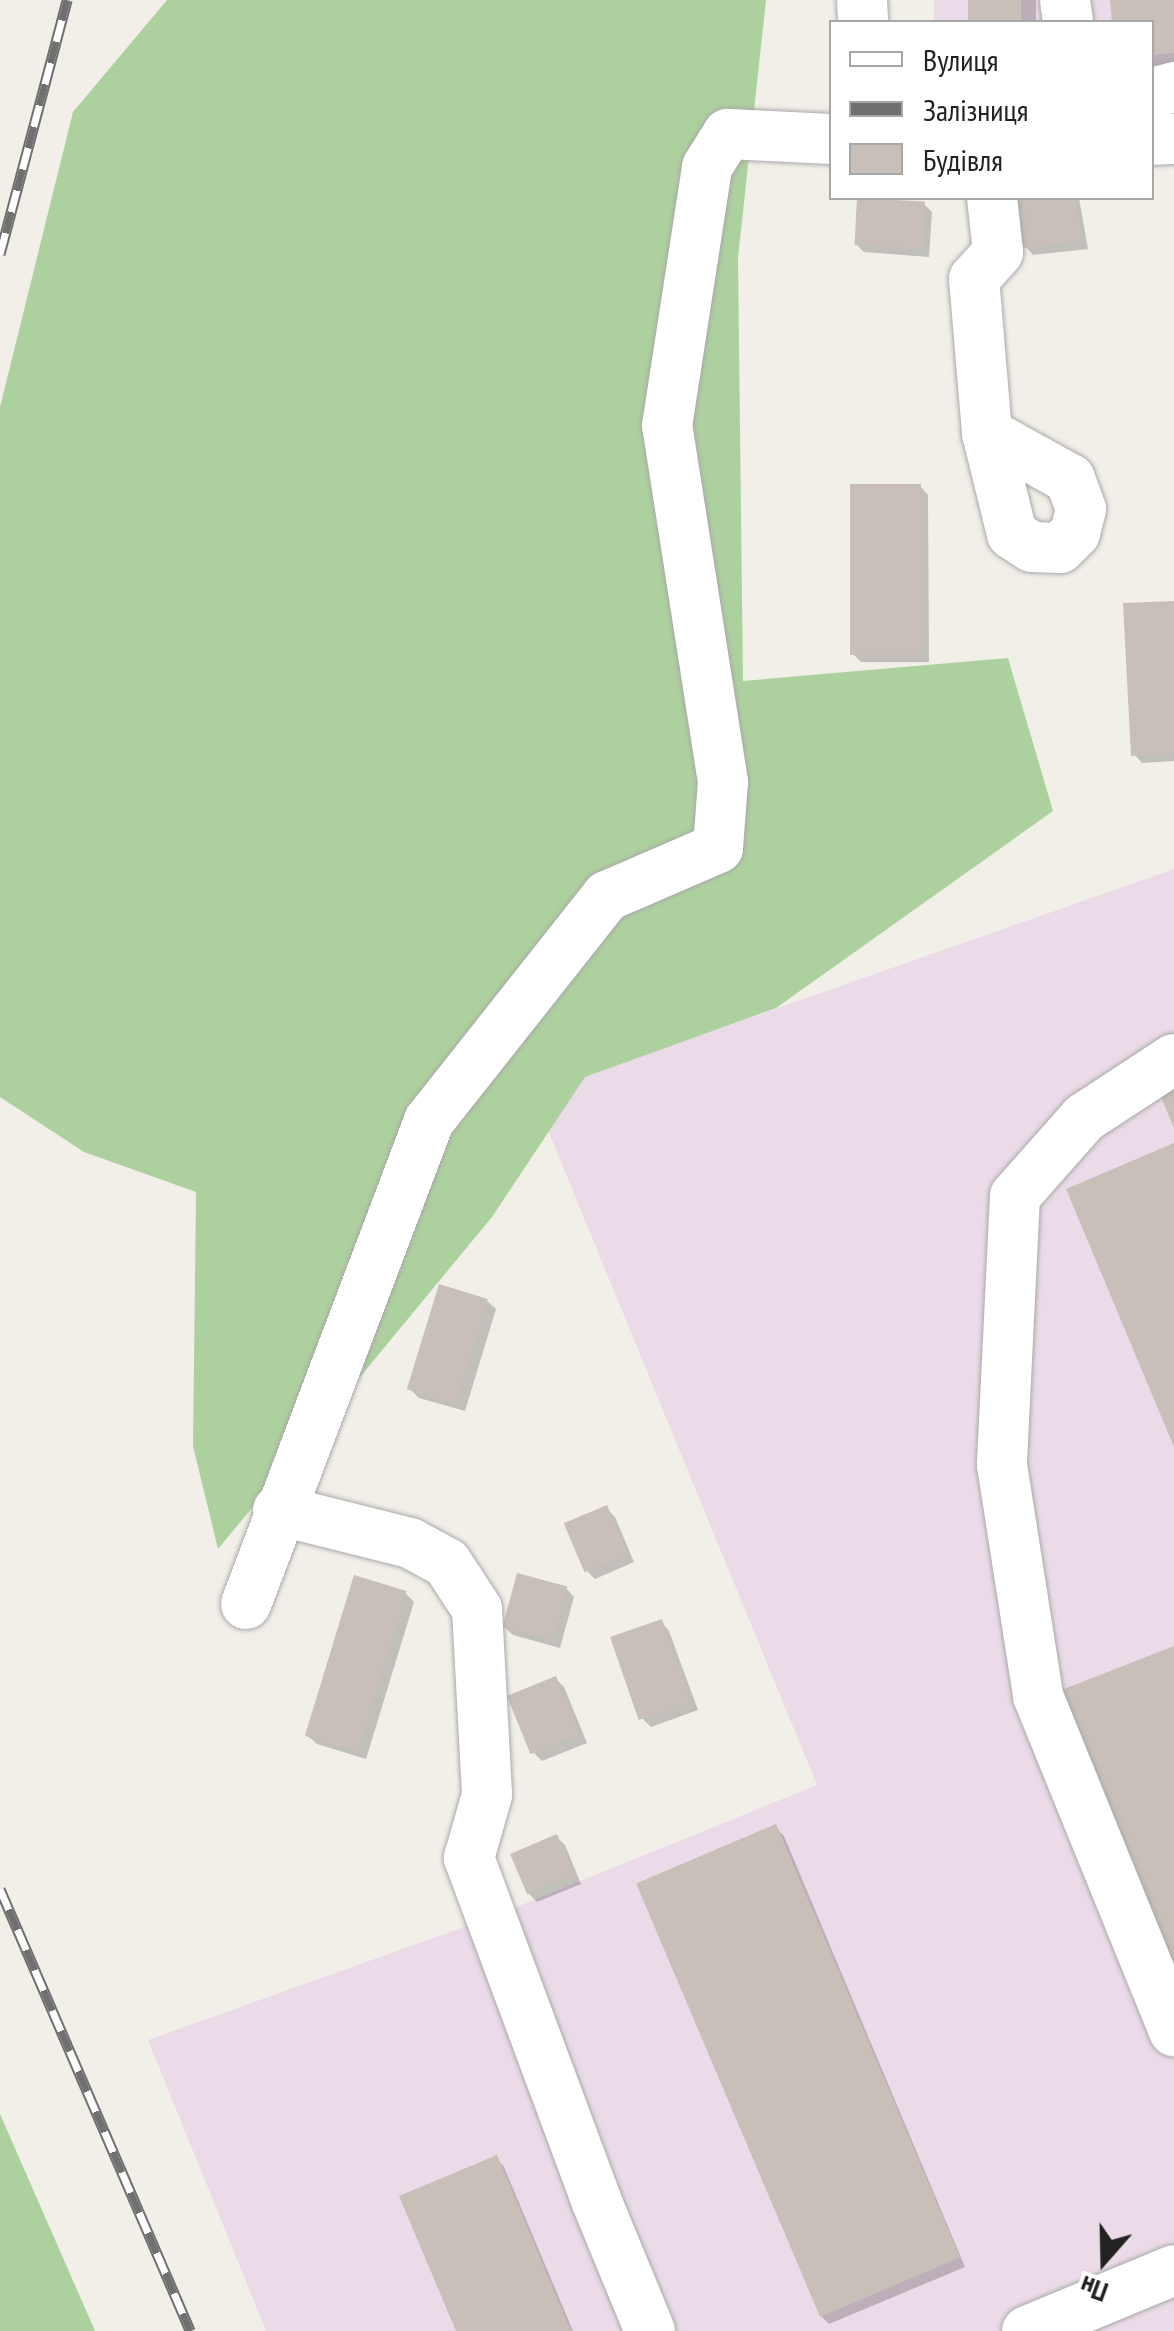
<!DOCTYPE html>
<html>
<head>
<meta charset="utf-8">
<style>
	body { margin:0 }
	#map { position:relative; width:1174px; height:2331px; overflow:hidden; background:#f2efe9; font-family:"PT Sans Narrow",sans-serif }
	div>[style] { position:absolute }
	.industrial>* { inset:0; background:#ebdbe8 }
	.forest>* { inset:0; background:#add19e }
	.shadow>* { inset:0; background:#0003; transform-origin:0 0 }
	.building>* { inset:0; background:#c7bfb8; transform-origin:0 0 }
	.roads { filter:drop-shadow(0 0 2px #a9a9a9) drop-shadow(0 0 2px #a9a9a9) }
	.minor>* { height:50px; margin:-25px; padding:0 25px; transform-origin:25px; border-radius:25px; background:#fff }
	.rail>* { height:11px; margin-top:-5.5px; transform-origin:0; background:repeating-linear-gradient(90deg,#fff 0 22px,#707070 0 44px); box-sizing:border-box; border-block:2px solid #707070 }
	span { translate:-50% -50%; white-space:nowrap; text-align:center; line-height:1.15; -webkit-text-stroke:10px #fff; paint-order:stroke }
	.legend { position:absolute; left:829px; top:20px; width:325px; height:180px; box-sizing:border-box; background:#fff; border:2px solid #a7a7a7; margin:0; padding:12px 18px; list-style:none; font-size:30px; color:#222 }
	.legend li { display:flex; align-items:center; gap:20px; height:50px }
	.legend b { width:50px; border:2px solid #a7a7a7 }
	.north { position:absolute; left:1054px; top:2211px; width:100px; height:100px; -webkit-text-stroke:8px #fff; paint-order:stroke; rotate:200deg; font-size:28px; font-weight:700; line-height:40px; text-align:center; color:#222 }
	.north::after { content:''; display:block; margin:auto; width:35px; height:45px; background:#222; clip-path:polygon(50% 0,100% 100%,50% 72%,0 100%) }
</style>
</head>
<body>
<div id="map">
	<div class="industrial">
		<i style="clip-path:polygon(934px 0,1174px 0,1174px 109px,1152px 111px,1152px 22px,934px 22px)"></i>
		<i style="clip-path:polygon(1174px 869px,1174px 2331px,266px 2331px,148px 2040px,492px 1917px,817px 1785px,533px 1094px)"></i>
	</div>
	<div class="forest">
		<i style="clip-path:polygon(167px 0,766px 0,738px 258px,743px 681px,1008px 658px,1053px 811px,776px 1008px,585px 1077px,492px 1217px,218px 1549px,193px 1446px,196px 1192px,84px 1152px,0 1097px,0 407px,73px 112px)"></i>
		<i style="clip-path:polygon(0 2114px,95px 2331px,0 2331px)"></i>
	</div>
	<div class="shadow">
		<i style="left:970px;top:0;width:66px;height:22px"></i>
		<i style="clip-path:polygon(1112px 0,1174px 0,1174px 90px,1152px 92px,1152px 22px,1114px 22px)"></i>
		<i style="clip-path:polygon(1019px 198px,1079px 198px,1088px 249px,1033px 255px,1025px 246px)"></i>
		<i style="clip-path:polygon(924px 204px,932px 212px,929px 257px,864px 252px,856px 244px)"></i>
		<i style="clip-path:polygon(920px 486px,928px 495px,929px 662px,861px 662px,853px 654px)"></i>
		<i style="clip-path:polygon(1174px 604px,1174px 761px,1142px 763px,1134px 754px)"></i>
		<i style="clip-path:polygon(487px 1301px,496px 1309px,465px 1411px,419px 1398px,410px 1389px)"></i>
		<i style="clip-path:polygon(606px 1508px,615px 1517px,634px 1562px,595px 1579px,587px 1571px)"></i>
		<i style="clip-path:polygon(566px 1588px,574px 1597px,560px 1648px,513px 1635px,504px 1627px)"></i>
		<i style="clip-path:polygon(405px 1593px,414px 1602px,366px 1759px,317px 1744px,308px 1736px)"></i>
		<i style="clip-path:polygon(661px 1622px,669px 1631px,698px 1710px,651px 1727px,642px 1718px)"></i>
		<i style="clip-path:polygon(556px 1679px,564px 1687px,587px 1743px,542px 1761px,533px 1752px)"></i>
		<i style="clip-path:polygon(775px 1827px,784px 1836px,965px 2267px,829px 2324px,820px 2315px,640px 1883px)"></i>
		<i style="clip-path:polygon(556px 1837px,565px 1845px,581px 1884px,537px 1902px,528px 1893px)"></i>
		<i style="clip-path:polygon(496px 2158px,504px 2167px,573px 2331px,460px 2331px)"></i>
	</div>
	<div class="building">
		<i style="left:968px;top:0;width:53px;height:22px"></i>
		<i style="clip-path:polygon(1110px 0,1174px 0,1174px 53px,1152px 55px,1152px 22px,1112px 22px)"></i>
		<i style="left:857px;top:198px;width:68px;height:47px;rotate:3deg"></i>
		<i style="clip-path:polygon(1017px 198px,1076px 198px,1081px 241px,1022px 248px)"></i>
		<i style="left:850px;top:484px;width:71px;height:171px"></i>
		<i style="clip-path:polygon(1174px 601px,1174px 753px,1131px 756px,1123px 603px)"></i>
		<i style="clip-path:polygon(1174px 1067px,1174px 1128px,1152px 1076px)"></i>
		<i style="clip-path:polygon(1174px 1143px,1174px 1447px,1066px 1189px)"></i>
		<i style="left:439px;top:1284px;width:51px;height:110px;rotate:17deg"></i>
		<i style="left:607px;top:1505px;width:53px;height:47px;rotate:67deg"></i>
		<i style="left:517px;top:1573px;width:52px;height:56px;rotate:15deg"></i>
		<i style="left:354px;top:1575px;width:55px;height:168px;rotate:17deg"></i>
		<i style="left:662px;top:1619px;width:88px;height:55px;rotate:71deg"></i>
		<i style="clip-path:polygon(1174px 1646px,1174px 1966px,1059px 1691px)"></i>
		<i style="left:556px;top:1676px;width:63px;height:53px;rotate:68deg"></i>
		<i style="left:776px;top:1824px;width:471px;height:152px;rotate:67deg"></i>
		<i style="left:557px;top:1834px;width:44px;height:51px;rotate:67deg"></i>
		<i style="clip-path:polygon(497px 2155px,564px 2315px,571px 2331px,456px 2331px,399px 2196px)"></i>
	</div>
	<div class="roads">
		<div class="minor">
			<i style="left:862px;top:0;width:22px;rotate:87deg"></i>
			<i style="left:1065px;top:0;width:22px;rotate:82deg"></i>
			<i style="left:1152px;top:93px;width:23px;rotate:-15deg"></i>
			<i style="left:1152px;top:140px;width:22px;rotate:-3deg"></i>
			<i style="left:987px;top:433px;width:95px;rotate:29deg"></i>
			<i style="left:1070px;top:479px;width:32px;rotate:70deg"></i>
			<i style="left:1081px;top:509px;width:25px;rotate:104deg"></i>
			<i style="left:1075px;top:533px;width:21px;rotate:135deg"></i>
			<i style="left:1060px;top:548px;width:28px;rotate:-178deg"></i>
			<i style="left:1032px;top:547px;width:24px;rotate:-147deg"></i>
			<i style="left:1012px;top:534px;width:104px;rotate:-103.9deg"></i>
			<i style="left:987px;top:433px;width:155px;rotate:-94.8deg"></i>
			<i style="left:974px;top:279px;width:36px;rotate:-48deg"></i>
			<i style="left:998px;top:252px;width:54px;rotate:-96.3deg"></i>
			<i style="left:1174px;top:1059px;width:108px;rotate:146.8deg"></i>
			<i style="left:1084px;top:1118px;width:104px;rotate:131.5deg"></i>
			<i style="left:1015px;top:1196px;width:269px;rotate:92.8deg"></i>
			<i style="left:1002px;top:1465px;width:234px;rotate:81.1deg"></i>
			<i style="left:1038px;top:1696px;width:362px;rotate:67.9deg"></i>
			<i style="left:278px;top:1510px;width:136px;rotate:14deg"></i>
			<i style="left:410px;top:1543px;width:42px;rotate:28.4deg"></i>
			<i style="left:447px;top:1563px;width:55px;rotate:56.9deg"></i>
			<i style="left:477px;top:1609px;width:186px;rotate:86.9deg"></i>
			<i style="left:487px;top:1795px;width:66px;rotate:105.9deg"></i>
			<i style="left:469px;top:1858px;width:365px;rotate:69.6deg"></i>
			<i style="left:596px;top:2200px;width:142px;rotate:67.6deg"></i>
			<i style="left:246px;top:1604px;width:517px;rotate:-69.25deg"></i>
			<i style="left:429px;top:1121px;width:287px;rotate:-51.7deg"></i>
			<i style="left:607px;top:896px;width:121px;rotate:-23.4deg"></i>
			<i style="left:718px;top:848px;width:66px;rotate:-85.7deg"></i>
			<i style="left:723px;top:782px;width:360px;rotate:-98.9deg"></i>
			<i style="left:667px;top:426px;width:262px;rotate:-81.2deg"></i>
			<i style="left:707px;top:167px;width:39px;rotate:-58deg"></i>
			<i style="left:728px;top:134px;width:104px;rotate:2.8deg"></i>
			<i style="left:1027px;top:2331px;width:159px;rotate:-22.5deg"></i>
		</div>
	</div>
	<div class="rail">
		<i style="left:0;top:254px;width:263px;rotate:-75.2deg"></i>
		<i style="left:0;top:1889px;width:481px;rotate:66.7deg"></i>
	</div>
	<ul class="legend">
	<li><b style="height:12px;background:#fff"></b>Вулиця</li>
	<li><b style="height:12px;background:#707070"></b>Залізниця</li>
	<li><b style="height:28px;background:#c7bfb8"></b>Будівля</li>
	</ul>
	<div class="north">Пн</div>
</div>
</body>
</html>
